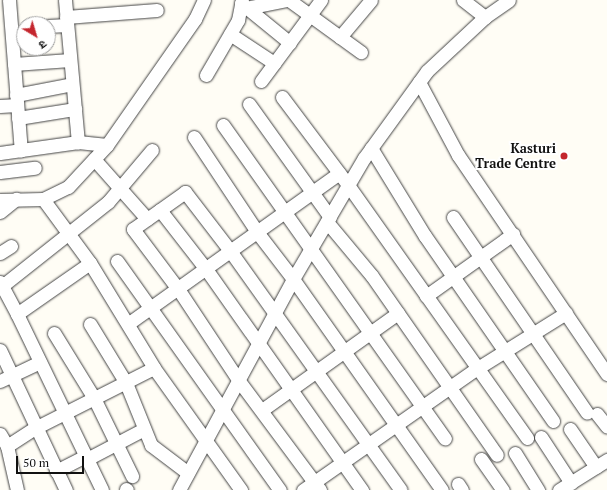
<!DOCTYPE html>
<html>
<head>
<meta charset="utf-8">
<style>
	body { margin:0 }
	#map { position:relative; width:607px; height:490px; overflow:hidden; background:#fffdf5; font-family:"PT Serif","Noto Sans Devanagari",serif }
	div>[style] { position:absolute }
	.roads { filter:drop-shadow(0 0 1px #444) drop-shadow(0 0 1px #444) }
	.minor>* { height:13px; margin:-6.5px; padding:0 6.5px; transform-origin:6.5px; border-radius:6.5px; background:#fff }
	.dots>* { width:11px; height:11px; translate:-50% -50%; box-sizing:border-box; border:2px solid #fff; border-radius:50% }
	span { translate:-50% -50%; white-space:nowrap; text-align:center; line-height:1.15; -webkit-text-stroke:4px #fff; paint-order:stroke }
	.poi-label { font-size:13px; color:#111; font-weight:700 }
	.right { translate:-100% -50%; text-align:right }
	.north { position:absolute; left:16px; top:16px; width:40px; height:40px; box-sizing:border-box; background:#fff; border:1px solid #a0a0a0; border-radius:50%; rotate:142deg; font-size:11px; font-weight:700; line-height:16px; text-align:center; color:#111 }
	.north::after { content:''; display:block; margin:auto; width:14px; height:18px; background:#c4262e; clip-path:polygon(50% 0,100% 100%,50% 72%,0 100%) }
	.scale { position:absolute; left:16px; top:456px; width:68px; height:18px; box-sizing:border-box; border:2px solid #111; border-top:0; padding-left:5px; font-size:12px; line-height:14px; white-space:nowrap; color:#111; -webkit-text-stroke:3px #fff; paint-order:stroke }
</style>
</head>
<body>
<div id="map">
	<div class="roads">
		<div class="minor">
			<i style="left:9px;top:0;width:151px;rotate:85.5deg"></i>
			<i style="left:65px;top:0;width:143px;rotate:84.8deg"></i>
			<i style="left:289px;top:0;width:63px;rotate:36deg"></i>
			<i style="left:340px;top:37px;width:48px;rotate:-50deg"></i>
			<i style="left:463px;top:0;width:28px;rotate:38deg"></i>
			<i style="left:241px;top:3px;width:63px;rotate:39.2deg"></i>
			<i style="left:246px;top:8px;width:42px;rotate:-11deg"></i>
			<i style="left:66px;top:17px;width:91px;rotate:-4.4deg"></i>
			<i style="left:48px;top:26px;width:19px;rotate:-3deg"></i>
			<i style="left:230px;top:34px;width:53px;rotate:33.4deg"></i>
			<i style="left:340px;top:37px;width:26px;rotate:36deg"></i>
			<i style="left:14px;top:64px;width:56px;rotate:-4.1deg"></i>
			<i style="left:206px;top:75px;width:64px;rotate:-59.8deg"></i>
			<i style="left:238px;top:20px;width:20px;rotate:-79deg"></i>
			<i style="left:261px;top:81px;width:101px;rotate:-53.5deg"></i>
			<i style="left:419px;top:82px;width:83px;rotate:61.9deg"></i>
			<i style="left:458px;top:155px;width:265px;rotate:55.8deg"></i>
			<i style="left:16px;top:95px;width:57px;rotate:-11.1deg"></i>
			<i style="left:282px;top:97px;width:110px;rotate:53.1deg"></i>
			<i style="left:348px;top:185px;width:310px;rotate:54.7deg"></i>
			<i style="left:249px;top:104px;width:139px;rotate:54.4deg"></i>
			<i style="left:0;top:106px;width:17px;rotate:-3deg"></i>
			<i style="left:18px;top:118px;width:58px;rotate:-9deg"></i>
			<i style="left:223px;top:125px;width:384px;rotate:54.7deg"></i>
			<i style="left:194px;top:137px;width:114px;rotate:56.4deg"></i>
			<i style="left:257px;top:232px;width:59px;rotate:52.5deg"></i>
			<i style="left:293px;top:279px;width:258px;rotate:54.8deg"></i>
			<i style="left:371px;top:148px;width:103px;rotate:58.5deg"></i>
			<i style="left:425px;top:236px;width:225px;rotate:55.3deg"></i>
			<i style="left:0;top:153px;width:79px;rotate:-8deg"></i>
			<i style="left:78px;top:142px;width:29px;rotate:6deg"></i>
			<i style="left:94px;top:159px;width:80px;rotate:48.5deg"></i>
			<i style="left:0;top:172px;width:35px;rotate:-7deg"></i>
			<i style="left:43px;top:199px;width:79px;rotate:53.7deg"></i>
			<i style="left:90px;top:263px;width:123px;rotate:58.6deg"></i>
			<i style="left:154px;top:368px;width:150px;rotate:54.5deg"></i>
			<i style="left:0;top:200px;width:43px;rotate:-1.3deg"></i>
			<i style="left:43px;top:199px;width:28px;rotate:-26deg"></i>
			<i style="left:68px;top:187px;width:57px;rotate:-47.1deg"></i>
			<i style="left:107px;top:145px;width:154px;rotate:-55.1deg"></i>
			<i style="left:195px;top:19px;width:21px;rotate:-65deg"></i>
			<i style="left:160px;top:210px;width:75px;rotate:52.1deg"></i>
			<i style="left:206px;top:269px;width:271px;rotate:54.8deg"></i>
			<i style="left:0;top:212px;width:21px;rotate:-39deg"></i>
			<i style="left:453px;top:217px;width:237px;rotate:55.6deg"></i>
			<i style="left:327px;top:222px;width:70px;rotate:50.2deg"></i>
			<i style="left:372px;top:276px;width:218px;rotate:55.1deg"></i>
			<i style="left:0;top:253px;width:13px;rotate:-32deg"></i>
			<i style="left:117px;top:261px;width:281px;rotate:54.6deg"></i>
			<i style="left:90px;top:263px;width:89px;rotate:145.1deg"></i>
			<i style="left:17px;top:314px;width:195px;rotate:64.2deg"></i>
			<i style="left:0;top:282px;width:36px;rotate:62deg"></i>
			<i style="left:2px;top:286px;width:135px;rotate:-38.4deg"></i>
			<i style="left:108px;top:202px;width:68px;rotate:-49.8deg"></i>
			<i style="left:426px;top:296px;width:107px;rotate:-35.5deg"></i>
			<i style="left:129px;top:323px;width:258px;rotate:-35.5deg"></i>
			<i style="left:90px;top:324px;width:69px;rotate:58.6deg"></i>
			<i style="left:126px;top:383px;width:67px;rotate:68deg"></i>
			<i style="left:151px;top:445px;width:46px;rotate:37.1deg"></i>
			<i style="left:54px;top:333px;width:76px;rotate:58.4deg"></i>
			<i style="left:94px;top:398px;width:87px;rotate:64deg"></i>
			<i style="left:0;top:350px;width:155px;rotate:64.8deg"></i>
			<i style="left:0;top:381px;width:44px;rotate:-25.4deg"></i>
			<i style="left:262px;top:410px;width:167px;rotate:-35.5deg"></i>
			<i style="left:597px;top:414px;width:16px;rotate:52deg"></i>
			<i style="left:570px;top:429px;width:46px;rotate:55.6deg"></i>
			<i style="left:0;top:434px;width:14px;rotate:60deg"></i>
			<i style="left:7px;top:446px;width:33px;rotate:-33deg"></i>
			<i style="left:35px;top:428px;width:133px;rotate:-26.8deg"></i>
			<i style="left:541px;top:437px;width:55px;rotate:56.9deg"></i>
			<i style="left:7px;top:446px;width:45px;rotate:77.2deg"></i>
			<i style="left:515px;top:453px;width:44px;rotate:58.1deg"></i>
			<i style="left:87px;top:459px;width:64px;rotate:-27.8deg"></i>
			<i style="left:481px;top:459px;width:38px;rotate:55deg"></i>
			<i style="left:56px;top:471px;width:33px;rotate:-27deg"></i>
			<i style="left:458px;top:484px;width:7px;rotate:56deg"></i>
			<i style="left:126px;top:489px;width:1px;rotate:45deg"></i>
			<i style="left:179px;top:490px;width:240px;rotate:-61.6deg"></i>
			<i style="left:293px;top:279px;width:140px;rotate:-59.6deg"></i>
			<i style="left:364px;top:158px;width:107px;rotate:-54.1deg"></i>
			<i style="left:427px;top:71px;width:79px;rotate:-43deg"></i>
			<i style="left:485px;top:17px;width:29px;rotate:-35deg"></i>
			<i style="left:303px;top:490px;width:211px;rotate:-35deg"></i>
			<i style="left:476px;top:369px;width:106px;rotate:-31.9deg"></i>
			<i style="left:320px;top:490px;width:136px;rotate:-126.6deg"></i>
			<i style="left:239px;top:381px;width:110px;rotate:-123.5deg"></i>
			<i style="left:178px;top:289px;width:75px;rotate:-126.9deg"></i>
			<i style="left:133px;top:229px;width:64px;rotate:-35.4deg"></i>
			<i style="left:185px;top:192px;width:76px;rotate:52.5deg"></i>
			<i style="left:231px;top:252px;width:292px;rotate:54.5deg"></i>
			<i style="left:559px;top:490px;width:57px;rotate:-32deg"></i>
		</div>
	</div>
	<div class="dots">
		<i style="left:564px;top:156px;background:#c4262e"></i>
	</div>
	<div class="poi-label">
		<span class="right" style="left:556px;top:156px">Kasturi<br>Trade Centre</span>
	</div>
	<div class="north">उ</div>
	<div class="scale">50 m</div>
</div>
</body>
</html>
